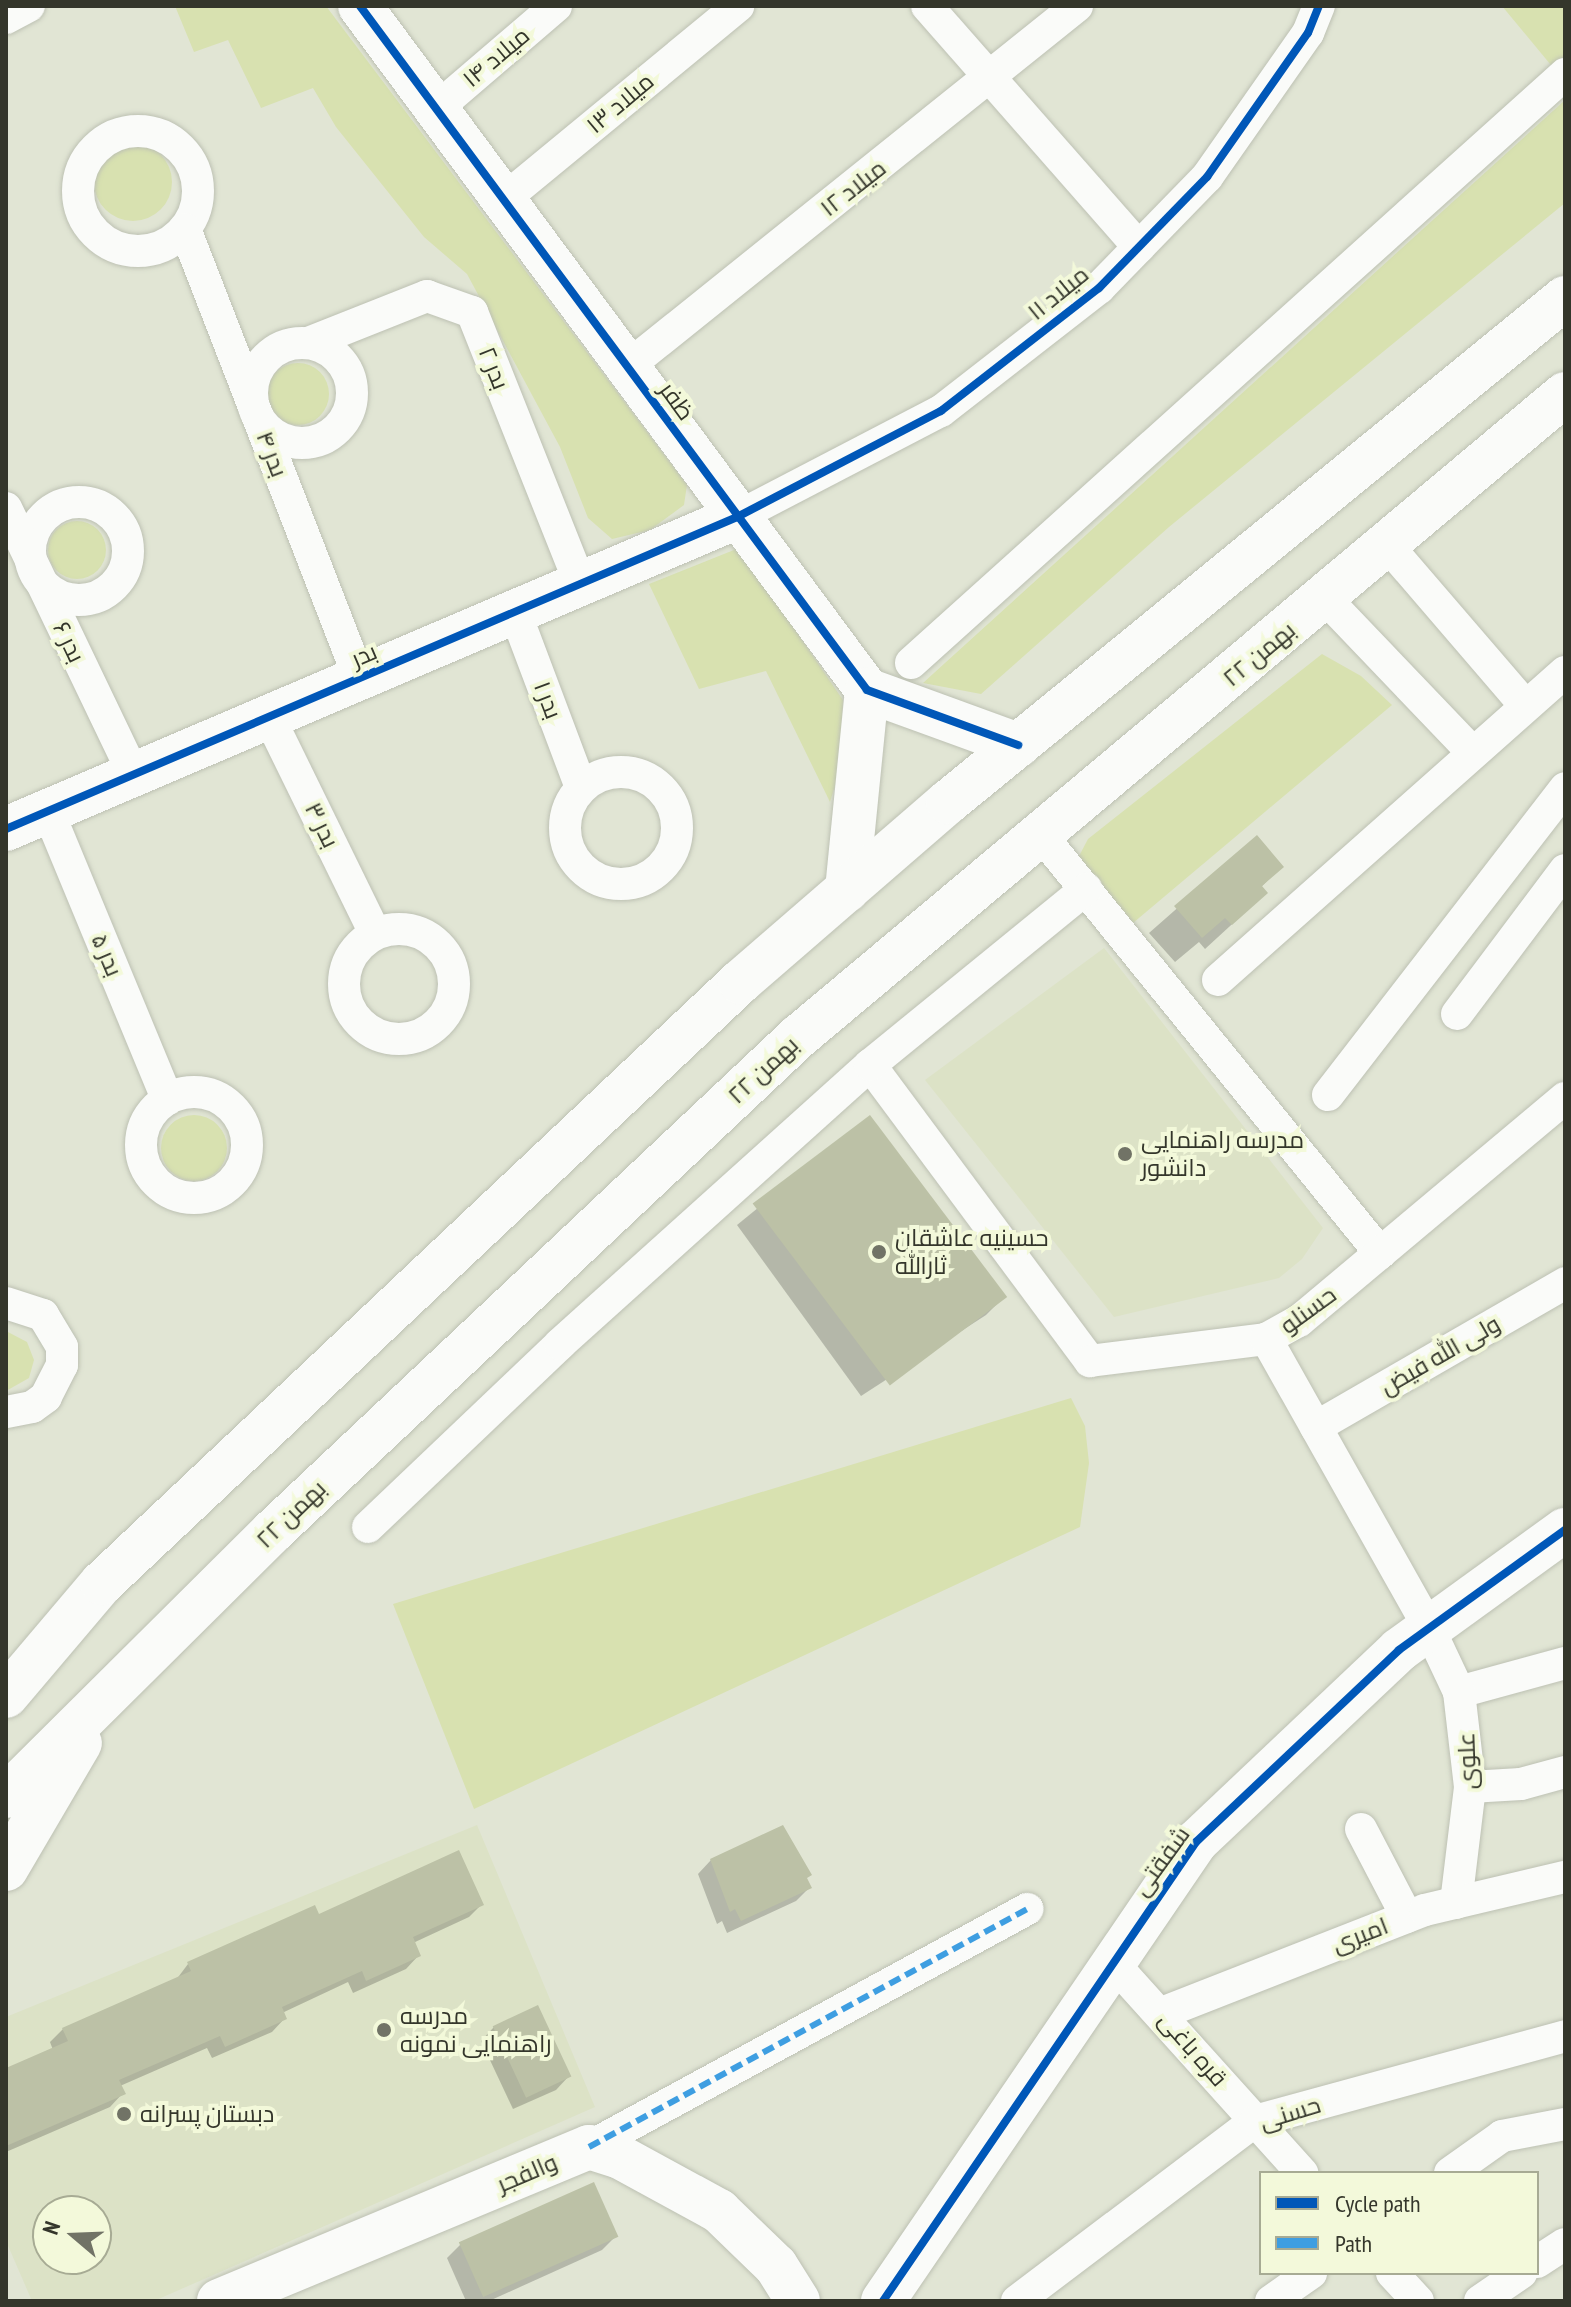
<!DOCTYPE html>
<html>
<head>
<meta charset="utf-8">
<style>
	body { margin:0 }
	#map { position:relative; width:1571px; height:2307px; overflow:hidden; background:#e1e5d4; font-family:"PT Sans Narrow",Cairo,sans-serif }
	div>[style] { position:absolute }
	.built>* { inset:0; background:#dce2c6 }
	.green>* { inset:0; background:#d8e1b0 }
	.round { border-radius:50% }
	.shadow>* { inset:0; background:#0003 }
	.building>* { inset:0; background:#bcc1a6; transform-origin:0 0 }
	.roads { filter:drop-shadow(0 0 2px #bdc1b3) drop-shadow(0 0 2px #bdc1b3) }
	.street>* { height:32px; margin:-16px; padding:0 16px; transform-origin:16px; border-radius:16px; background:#fafbf9 }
	.street>.ring { margin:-16px; padding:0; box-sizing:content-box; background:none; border:32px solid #fafbf9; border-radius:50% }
	.secondary>* { height:44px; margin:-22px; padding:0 22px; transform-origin:22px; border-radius:22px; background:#fafbf9 }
	.highway>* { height:44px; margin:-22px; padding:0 22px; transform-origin:22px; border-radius:22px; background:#fafbf9 }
	.quiet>* { height:6px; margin-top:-3px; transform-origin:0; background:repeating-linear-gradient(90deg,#3e9ee1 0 12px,transparent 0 18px) }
	.cycleway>* { height:8px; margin:-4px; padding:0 4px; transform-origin:4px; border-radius:4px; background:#0057b8 }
	.dots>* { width:22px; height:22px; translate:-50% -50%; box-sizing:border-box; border:4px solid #f3f9da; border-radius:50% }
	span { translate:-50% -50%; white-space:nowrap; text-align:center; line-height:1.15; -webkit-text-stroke:8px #f3f9da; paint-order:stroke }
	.street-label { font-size:24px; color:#34362b }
	.poi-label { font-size:24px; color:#34362b }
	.left { translate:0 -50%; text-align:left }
	.frame { position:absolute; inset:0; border:8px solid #34362b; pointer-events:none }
	.legend { position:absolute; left:1259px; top:2171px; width:280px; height:104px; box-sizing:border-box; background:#f3f9da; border:2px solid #a7ab94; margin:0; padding:10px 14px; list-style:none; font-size:24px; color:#34362b }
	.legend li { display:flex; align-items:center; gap:16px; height:40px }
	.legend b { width:40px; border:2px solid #a7ab94 }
	.north { position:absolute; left:32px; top:2195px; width:80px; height:80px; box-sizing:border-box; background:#f3f9da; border:2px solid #a7ab94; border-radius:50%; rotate:289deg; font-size:22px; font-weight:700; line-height:32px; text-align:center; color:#34362b }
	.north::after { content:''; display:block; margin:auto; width:28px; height:36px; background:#717366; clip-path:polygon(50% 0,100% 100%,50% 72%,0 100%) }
</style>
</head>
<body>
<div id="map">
	<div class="built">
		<i style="clip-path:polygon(1104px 948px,1323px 1228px,1302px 1259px,1279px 1278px,1114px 1317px,925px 1080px)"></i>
		<i style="clip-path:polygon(evenodd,477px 1825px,595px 2107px,154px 2301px,32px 2301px,6px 2241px,6px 2017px,477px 1825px,48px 2211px,96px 2211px,96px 2259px,48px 2259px,48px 2211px)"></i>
	</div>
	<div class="green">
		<i style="clip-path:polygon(175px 6px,326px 6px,687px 485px,684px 505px,650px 530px,612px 539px,588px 518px,560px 447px,467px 274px,424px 237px,336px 127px,313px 88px,261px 108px,228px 40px,194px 52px)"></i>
		<i style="clip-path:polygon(1502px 6px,1565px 6px,1565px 61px,1555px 70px)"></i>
		<i style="clip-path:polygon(1565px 100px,1565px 203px,1169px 527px,981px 694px,923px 683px)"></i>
		<i class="round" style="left:94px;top:143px;width:78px;height:78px"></i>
		<i class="round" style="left:267px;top:363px;width:62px;height:62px"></i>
		<i class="round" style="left:48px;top:521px;width:58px;height:58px"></i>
		<i style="clip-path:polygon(739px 548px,843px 700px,840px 770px,830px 802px,766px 671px,699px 689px,649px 584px)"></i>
		<i style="clip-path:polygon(1322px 654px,1361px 676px,1392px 705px,1133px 923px,1078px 858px,1088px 839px)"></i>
		<i class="round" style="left:161px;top:1115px;width:66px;height:66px"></i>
		<i style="clip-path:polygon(6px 1331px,27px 1342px,34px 1360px,29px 1378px,6px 1391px)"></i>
		<i style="clip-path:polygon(1071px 1398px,1085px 1426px,1089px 1463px,1080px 1527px,474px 1809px,393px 1604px)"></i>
	</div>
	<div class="shadow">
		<i style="clip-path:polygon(1257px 838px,1282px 866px,1261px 887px,1266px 893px,1205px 949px,1199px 942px,1175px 962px,1149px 933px)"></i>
		<i style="clip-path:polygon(870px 1117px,1003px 1298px,986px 1315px,861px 1396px,737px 1225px)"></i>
		<i style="clip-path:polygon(711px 1860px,809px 1888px,796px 1901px,727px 1933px,722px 1921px,717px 1924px,698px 1874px)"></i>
		<i style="clip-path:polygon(482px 1904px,469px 1917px,413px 1943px,419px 1955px,406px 1969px,353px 1993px,348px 1982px,282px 2013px,285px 2018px,272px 2032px,212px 2058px,207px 2048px,120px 2086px,123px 2093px,110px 2107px,6px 2152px,6px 2071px,53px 2050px,50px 2042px,63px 2029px,176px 1980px,188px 1964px,318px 1916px)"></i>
		<i style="clip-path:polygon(494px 2027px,569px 2076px,556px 2090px,513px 2109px,481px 2041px)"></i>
		<i style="clip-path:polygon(593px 2185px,616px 2236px,602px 2250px,489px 2301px,466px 2301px,447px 2258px,460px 2245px)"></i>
	</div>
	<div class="building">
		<i style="clip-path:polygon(1257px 835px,1284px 867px,1262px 886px,1268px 893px,1232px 925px,1225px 918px,1202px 938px,1174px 906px)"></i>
		<i style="left:870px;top:1115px;width:228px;height:147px;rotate:53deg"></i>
		<i style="clip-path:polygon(783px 1825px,812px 1875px,807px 1878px,812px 1888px,741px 1921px,735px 1909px,730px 1912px,710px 1859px)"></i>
		<i style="clip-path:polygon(459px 1850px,484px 1905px,413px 1937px,421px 1956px,366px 1981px,362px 1971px,282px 2007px,287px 2019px,225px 2047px,220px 2036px,119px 2080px,126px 2094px,6px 2146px,6px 2068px,68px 2041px,62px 2028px,191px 1971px,187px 1962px,315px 1905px,319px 1914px)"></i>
		<i style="left:538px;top:2005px;width:79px;height:50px;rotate:65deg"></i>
		<i style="left:594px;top:2182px;width:60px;height:148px;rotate:66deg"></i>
	</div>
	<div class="roads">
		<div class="street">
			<i style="left:927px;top:6px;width:321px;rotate:48.7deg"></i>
			<i style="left:6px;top:18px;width:26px;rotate:-28deg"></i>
			<i style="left:436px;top:109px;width:158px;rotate:-40.6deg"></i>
			<i class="ring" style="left:78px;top:131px;width:88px;height:88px"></i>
			<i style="left:503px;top:200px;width:305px;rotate:-39.5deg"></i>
			<i style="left:185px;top:229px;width:482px;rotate:68.8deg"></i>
			<i style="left:311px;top:342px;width:125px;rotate:-21.6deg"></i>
			<i style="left:427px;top:296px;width:48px;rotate:19.6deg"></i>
			<i style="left:472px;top:312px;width:293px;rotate:68.3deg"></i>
			<i class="ring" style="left:252px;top:343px;width:68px;height:68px"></i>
			<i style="left:627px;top:367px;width:577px;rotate:-38.74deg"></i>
			<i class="ring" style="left:30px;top:502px;width:66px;height:66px"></i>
			<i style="left:6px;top:508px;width:296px;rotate:64.4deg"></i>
			<i style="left:737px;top:517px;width:230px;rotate:-27.5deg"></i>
			<i style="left:941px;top:411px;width:200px;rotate:-37.9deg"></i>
			<i style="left:1099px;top:288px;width:155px;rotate:-45.8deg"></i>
			<i style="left:1207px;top:177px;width:176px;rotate:-55deg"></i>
			<i style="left:1308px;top:33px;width:29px;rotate:-68deg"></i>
			<i style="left:1388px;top:546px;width:210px;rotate:49.3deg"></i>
			<i style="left:1325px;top:598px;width:211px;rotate:46.3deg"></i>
			<i style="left:515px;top:612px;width:188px;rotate:69.4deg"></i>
			<i style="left:911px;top:663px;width:880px;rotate:-42.01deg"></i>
			<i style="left:269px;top:717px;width:241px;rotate:63.9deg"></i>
			<i class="ring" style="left:565px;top:772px;width:80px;height:80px"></i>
			<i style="left:48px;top:811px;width:312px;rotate:67.5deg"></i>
			<i style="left:1042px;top:836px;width:537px;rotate:50.97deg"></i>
			<i class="ring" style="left:344px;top:929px;width:78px;height:78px"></i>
			<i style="left:1218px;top:980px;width:464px;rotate:-41.6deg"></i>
			<i style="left:1457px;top:1014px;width:180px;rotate:-53.1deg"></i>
			<i style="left:870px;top:1065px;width:369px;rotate:53.4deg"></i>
			<i style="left:1090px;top:1361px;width:177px;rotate:-7.1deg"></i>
			<i class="ring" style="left:141px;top:1092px;width:74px;height:74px"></i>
			<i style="left:1328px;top:1095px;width:388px;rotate:-52.3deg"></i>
			<i style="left:6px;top:1303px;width:39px;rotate:18deg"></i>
			<i style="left:43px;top:1315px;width:37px;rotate:59deg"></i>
			<i style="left:62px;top:1347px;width:18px;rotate:90deg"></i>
			<i style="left:62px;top:1365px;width:36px;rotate:117deg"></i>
			<i style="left:46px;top:1397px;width:17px;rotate:144deg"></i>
			<i style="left:32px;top:1407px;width:26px;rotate:169deg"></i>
			<i style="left:1316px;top:1427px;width:288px;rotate:-30deg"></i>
			<i style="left:368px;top:1527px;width:265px;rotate:-43.6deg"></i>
			<i style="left:560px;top:1344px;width:417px;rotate:-42deg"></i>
			<i style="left:870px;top:1065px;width:279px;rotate:-39.2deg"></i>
			<i style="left:1459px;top:1692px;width:110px;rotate:-15.3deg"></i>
			<i style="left:1470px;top:1787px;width:51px;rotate:-3.4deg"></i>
			<i style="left:1521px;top:1784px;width:46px;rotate:-15.3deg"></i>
			<i style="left:1361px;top:1829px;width:99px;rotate:62.4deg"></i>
			<i style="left:1456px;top:1903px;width:117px;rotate:-83.1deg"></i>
			<i style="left:1470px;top:1787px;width:96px;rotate:-96.6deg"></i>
			<i style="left:1459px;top:1692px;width:73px;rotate:-115.2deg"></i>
			<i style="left:1428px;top:1626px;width:330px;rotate:-119.4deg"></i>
			<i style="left:1266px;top:1339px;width:38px;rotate:-29deg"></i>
			<i style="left:1299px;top:1321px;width:347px;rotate:-40deg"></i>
			<i style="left:1113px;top:1963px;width:283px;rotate:48deg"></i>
			<i style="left:1162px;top:2013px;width:282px;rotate:-21.4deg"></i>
			<i style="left:1425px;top:1910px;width:144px;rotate:-13.3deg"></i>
			<i style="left:589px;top:2147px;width:499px;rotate:-28.5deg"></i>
			<i style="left:1450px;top:2173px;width:64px;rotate:-35.4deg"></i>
			<i style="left:1502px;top:2136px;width:64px;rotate:-10.8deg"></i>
			<i style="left:1537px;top:2262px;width:33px;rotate:-33deg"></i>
			<i style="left:1392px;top:2273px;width:38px;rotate:47deg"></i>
			<i style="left:1017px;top:2301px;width:298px;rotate:-37.1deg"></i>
			<i style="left:1255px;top:2121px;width:321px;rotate:-15.3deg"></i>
			<i style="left:1271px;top:2301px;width:49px;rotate:-35deg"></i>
			<i style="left:1480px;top:2301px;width:50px;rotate:-34.3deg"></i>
		</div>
		<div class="secondary">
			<i style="left:360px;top:6px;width:851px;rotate:53.45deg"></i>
			<i style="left:867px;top:690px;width:161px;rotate:20deg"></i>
			<i style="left:6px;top:829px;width:795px;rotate:-23.11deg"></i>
			<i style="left:847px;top:890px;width:201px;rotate:-84.3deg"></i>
			<i style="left:219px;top:2301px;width:401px;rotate:-22.6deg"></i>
			<i style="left:589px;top:2147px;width:33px;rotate:18deg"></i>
			<i style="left:620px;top:2157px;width:113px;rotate:28.6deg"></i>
			<i style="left:719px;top:2211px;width:79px;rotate:44deg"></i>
			<i style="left:776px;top:2266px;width:41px;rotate:57.8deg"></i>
			<i style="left:883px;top:2301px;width:556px;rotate:-55.71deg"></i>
			<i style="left:1196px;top:1842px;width:279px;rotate:-43.4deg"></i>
			<i style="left:1399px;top:1650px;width:205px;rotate:-35.9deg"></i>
		</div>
		<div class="highway">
			<i style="left:6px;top:1696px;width:148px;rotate:-49.7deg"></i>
			<i style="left:102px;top:1583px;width:876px;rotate:-43.29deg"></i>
			<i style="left:740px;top:982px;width:275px;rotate:-40.9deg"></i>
			<i style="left:948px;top:802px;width:797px;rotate:-39.24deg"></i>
			<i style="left:6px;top:1796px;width:376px;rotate:-44.8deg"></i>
			<i style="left:273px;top:1531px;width:721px;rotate:-43.26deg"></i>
			<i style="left:798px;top:1037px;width:1001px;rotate:-39.97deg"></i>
			<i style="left:6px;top:1869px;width:146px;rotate:-59.6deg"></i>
		</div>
	</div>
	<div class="quiet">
		<i style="left:589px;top:2147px;width:499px;rotate:-28.5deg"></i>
	</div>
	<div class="cycleway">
		<i style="left:360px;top:6px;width:851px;rotate:53.45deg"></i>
		<i style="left:867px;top:690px;width:161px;rotate:20deg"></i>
		<i style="left:6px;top:829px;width:795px;rotate:-23.11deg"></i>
		<i style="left:737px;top:517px;width:230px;rotate:-27.5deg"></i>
		<i style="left:941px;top:411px;width:200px;rotate:-37.9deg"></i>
		<i style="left:1099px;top:288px;width:155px;rotate:-45.8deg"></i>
		<i style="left:1207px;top:177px;width:176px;rotate:-55deg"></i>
		<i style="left:1308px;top:33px;width:29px;rotate:-68deg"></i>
		<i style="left:883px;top:2301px;width:556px;rotate:-55.71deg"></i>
		<i style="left:1196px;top:1842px;width:279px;rotate:-43.4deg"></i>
		<i style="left:1399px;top:1650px;width:205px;rotate:-35.9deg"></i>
	</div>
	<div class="dots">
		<i style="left:1125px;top:1154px;background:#717366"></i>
		<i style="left:879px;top:1252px;background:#717366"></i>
		<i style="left:384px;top:2030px;background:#717366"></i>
		<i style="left:124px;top:2114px;background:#717366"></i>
	</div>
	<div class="street-label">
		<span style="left:496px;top:57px;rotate:-40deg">میلاد ۱۴</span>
		<span style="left:620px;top:103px;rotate:-40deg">میلاد ۱۳</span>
		<span style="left:853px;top:188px;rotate:-38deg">میلاد ۱۲</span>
		<span style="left:1058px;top:293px;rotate:-39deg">میلاد ۱۱</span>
		<span style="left:494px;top:368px;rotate:68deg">بدر ۲</span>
		<span style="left:677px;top:401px;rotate:54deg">ظفر</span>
		<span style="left:272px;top:454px;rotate:69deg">بدر ۴</span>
		<span style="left:69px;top:642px;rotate:64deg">بدر ۶</span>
		<span style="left:1259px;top:654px;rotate:-40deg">۲۲ بهمن</span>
		<span style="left:364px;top:655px;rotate:-23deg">بدر</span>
		<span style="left:548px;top:700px;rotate:69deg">بدر ۱</span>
		<span style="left:322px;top:825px;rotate:64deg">بدر ۳</span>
		<span style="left:107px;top:955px;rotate:67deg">بدر ۵</span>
		<span style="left:763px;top:1070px;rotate:-43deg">۲۲ بهمن</span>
		<span style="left:1308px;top:1310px;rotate:-36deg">حسنلو</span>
		<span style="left:1440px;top:1355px;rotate:-30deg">ولی الله فیض</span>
		<span style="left:291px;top:1514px;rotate:-44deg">۲۲ بهمن</span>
		<span style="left:1467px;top:1761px;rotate:-92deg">علوی</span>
		<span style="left:1161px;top:1861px;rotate:-54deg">شفقتی</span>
		<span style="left:1360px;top:1935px;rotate:-21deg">امیری</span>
		<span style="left:1193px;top:2049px;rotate:49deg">قره باغی</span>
		<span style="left:1290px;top:2113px;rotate:-17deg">حسنی</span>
		<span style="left:527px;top:2173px;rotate:-23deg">والفجر</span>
	</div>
	<div class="poi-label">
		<span class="left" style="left:1141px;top:1154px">مدرسه راهنمایی<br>دانشور</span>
		<span class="left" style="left:895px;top:1252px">حسینیه عاشقان<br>ثارالله</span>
		<span class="left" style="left:400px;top:2030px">مدرسه<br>راهنمایی نمونه</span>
		<span class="left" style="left:140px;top:2114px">دبستان پسرانه</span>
	</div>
	<div class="frame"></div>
	<ul class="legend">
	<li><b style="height:10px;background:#0057b8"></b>Cycle path</li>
	<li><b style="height:10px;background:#3e9ee1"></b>Path</li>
	</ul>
	<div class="north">N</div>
</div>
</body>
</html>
